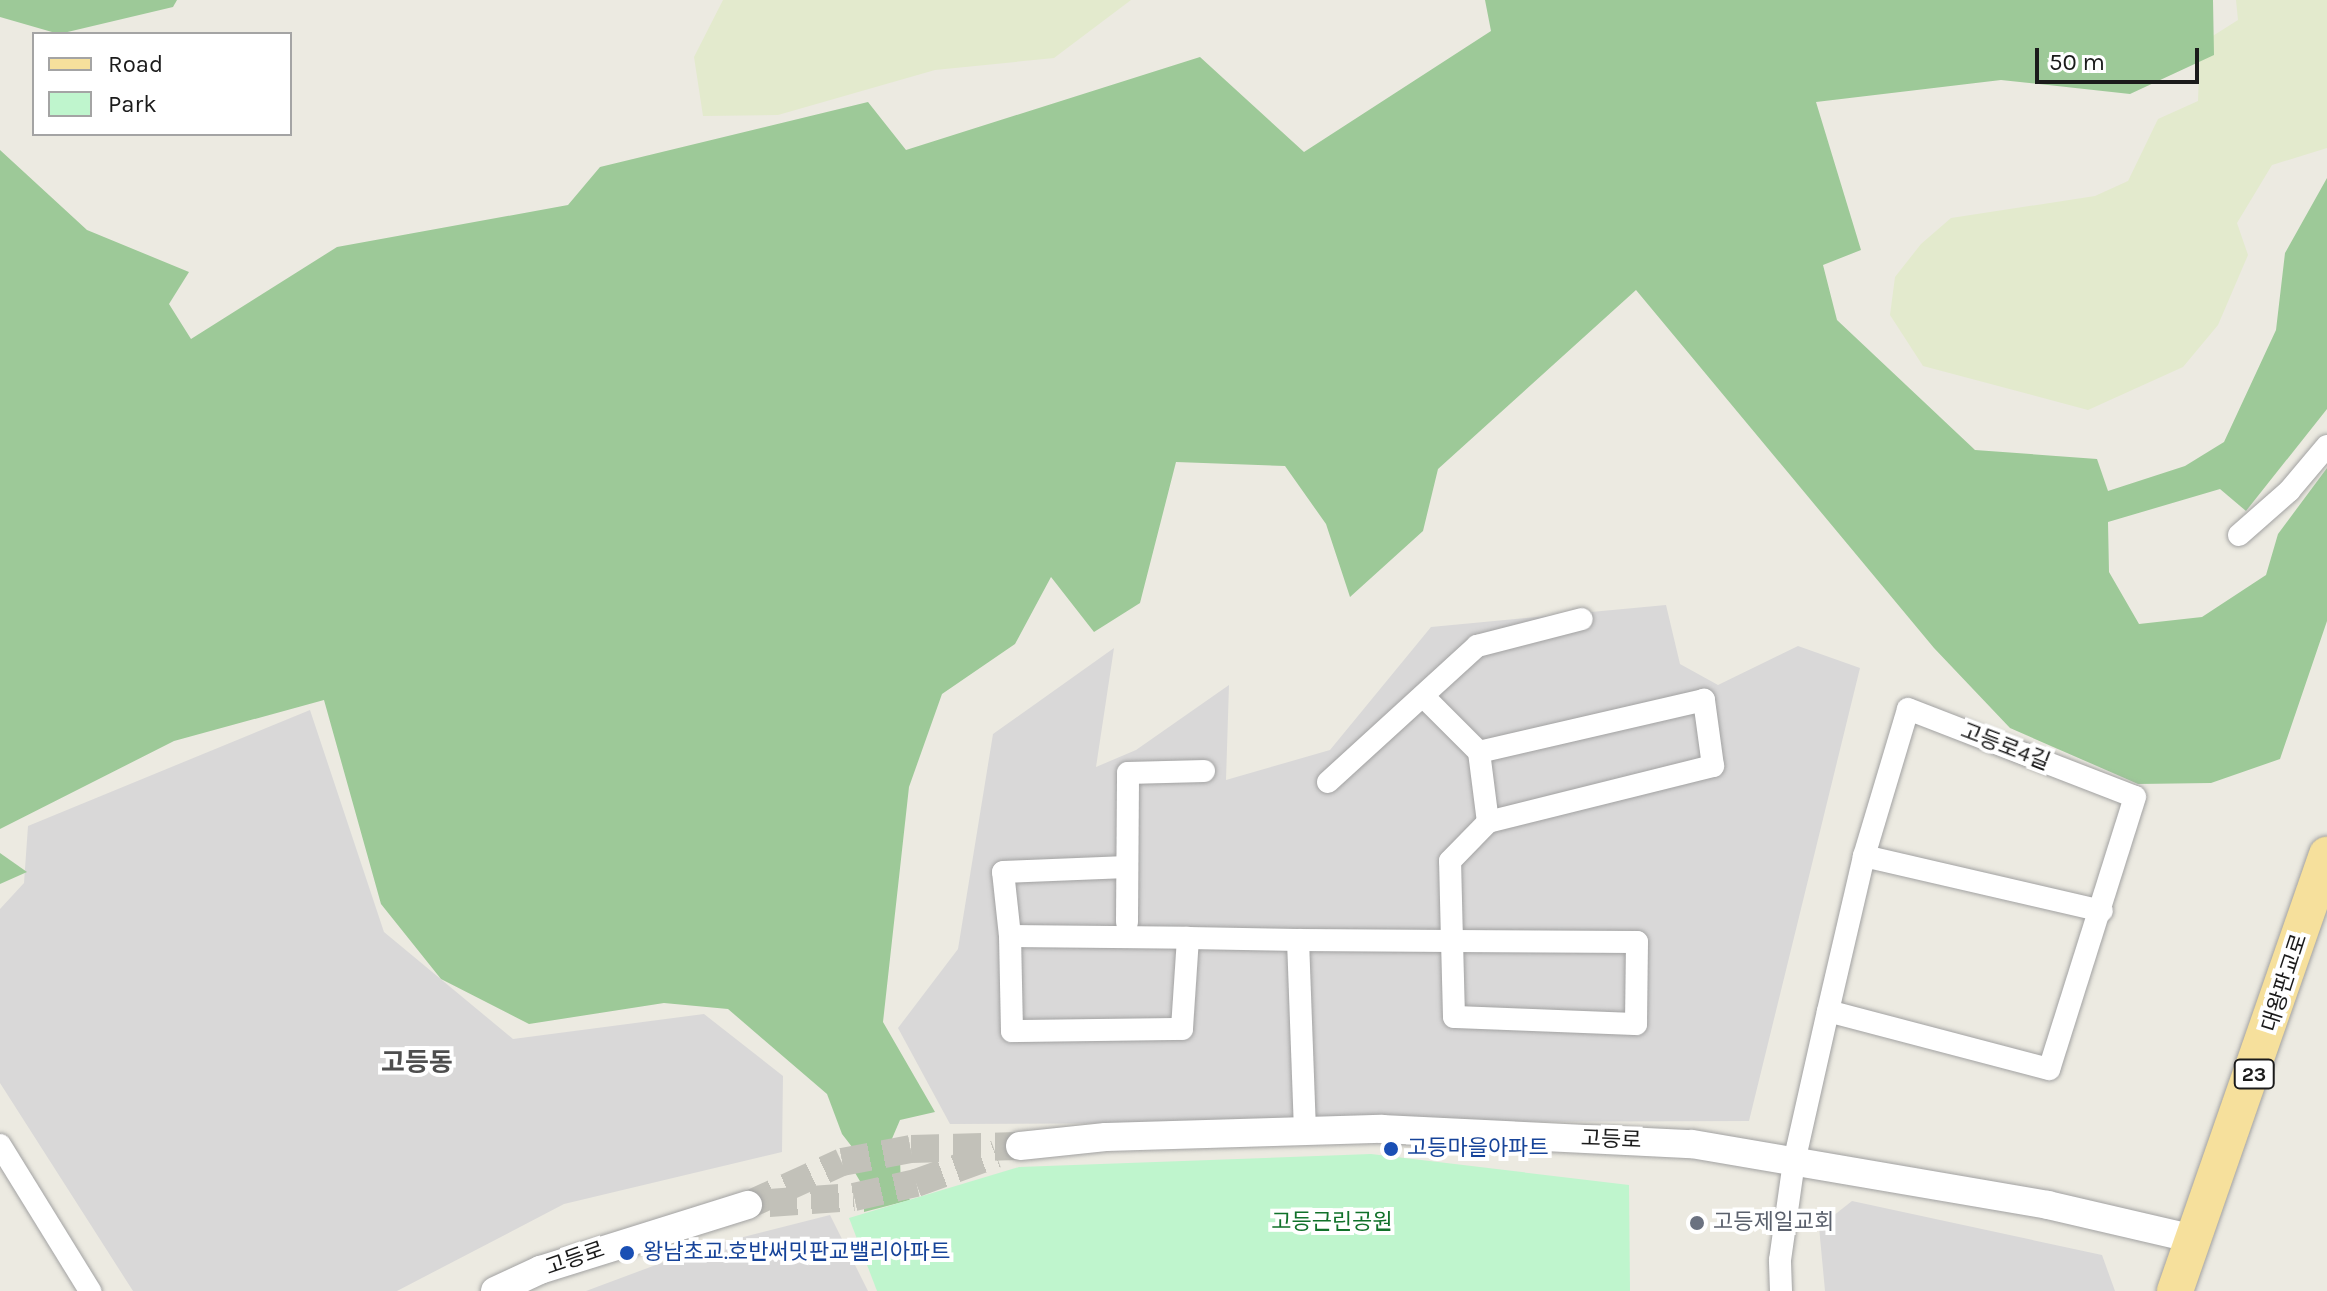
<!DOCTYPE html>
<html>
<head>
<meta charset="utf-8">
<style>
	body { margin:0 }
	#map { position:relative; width:2327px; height:1291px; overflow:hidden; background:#eceae1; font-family:Karla,"Noto Sans KR",sans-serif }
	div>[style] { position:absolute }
	.residential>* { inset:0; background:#d9d8d8 }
	.farmland>* { inset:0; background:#e3eacd }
	.forest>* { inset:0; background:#9dc998 }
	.park>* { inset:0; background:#bff5cd }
	.tertiary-tunnel>* { height:28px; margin-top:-14px; transform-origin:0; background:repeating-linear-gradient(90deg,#c2c1b9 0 28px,transparent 0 42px) }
	.roads { filter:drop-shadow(0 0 2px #a2a2a2) drop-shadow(0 0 2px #a2a2a2) }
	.minor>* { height:22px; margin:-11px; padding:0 11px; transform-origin:11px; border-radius:11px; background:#fff }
	.tertiary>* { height:28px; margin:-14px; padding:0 14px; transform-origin:14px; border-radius:14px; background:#fff }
	.primary>* { height:36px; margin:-18px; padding:0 18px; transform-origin:18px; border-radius:18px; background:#f6e09c }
	.dots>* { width:22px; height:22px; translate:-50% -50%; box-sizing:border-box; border:4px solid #fff; border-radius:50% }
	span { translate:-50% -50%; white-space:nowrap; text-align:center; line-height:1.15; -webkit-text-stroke:8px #fff; paint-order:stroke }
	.shield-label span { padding:2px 6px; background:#fff; border:2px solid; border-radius:6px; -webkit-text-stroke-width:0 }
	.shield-label { font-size:20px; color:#1b1b1b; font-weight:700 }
	.street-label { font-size:22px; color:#1b1b1b }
	.transit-label { font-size:22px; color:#164399 }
	.left { translate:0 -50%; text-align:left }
	.park-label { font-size:22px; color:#11712a }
	.worship-label { font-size:22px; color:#5b616d }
	.quarter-label { font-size:26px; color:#4e4e4e; font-weight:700 }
	.legend { position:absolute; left:32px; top:32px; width:260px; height:104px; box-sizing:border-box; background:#fff; border:2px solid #a4a4a4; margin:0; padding:10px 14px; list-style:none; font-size:24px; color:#1b1b1b }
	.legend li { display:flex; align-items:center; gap:16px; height:40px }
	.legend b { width:40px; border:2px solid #a4a4a4 }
	.scale { position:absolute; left:2035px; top:48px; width:164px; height:36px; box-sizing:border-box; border:4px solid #1b1b1b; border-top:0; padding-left:10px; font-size:24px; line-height:28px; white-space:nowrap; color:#1b1b1b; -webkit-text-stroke:6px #fff; paint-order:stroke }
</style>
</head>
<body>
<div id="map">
	<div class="residential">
		<i style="clip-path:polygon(1666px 605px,1680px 664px,1718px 685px,1798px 646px,1860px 668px,1749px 1121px,950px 1124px,898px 1028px,958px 949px,993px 734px,1114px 648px,1096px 767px,1136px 750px,1229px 685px,1226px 780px,1330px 750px,1431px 627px)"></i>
		<i style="clip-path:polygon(310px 710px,384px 932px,513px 1039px,704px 1014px,783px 1076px,782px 1152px,564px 1204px,397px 1291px,133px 1291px,0 1083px,0 909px,24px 883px,28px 826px)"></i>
		<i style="clip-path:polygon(1852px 1201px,2102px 1255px,2115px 1291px,1825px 1291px,1819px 1227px)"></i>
		<i style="clip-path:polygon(830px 1215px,868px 1291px,586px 1291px,704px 1247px)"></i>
	</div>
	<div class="farmland">
		<i style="clip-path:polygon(723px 0,1131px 0,1054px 58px,935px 70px,778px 115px,703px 116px,694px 57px)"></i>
		<i style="clip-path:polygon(2236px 0,2327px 0,2327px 148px,2272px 165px,2237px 223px,2248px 255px,2218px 325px,2183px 367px,2088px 410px,1923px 366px,1890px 315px,1895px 277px,1921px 244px,1951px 218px,2095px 196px,2128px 181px,2158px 119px,2198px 101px,2200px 44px,2238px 20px)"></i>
	</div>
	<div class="forest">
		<i style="clip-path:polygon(0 0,177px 0,173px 7px,59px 34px,0 17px)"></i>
		<i style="clip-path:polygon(1485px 0,2213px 0,2214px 55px,2130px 94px,2001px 80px,1816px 102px,1861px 250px,1823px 265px,1837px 320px,1975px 450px,2097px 459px,2108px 491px,2185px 466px,2224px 442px,2276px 330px,2285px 253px,2327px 178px,2327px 409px,2246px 511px,2220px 489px,2108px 522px,2109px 572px,2139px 624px,2202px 617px,2266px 575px,2278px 534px,2327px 468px,2327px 621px,2280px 759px,2211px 783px,2138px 784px,2010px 728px,1934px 648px,1636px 290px,1438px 469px,1423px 531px,1350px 597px,1326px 524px,1285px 466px,1176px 462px,1140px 603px,1094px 632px,1051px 577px,1015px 644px,942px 694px,909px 787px,883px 1022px,935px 1112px,900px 1120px,891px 1141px,900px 1159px,901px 1187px,910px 1200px,864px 1212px,864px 1188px,854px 1171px,856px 1152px,842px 1134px,827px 1094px,728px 1009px,664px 1003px,529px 1024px,441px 979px,381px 904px,324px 700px,174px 741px,0 829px,0 150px,87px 230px,189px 272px,169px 304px,191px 339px,337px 247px,568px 205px,600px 167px,868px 102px,906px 150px,1200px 57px,1304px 152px,1491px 31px)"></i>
		<i style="clip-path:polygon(0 853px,27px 872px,0 884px)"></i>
	</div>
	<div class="park">
		<i style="clip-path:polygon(1371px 1154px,1629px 1185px,1630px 1291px,877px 1291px,849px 1218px,1019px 1167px)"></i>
	</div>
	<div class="tertiary-tunnel">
		<i style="left:769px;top:1203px;width:85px;rotate:-4deg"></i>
		<i style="left:854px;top:1197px;width:64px;rotate:-12.7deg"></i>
		<i style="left:916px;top:1183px;width:85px;rotate:-19.9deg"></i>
		<i style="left:748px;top:1205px;width:103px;rotate:-24.6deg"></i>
		<i style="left:842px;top:1162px;width:70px;rotate:-10.7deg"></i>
		<i style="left:911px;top:1149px;width:109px;rotate:-1.6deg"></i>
	</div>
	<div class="roads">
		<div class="minor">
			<i style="left:2239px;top:535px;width:67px;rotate:-41.3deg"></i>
			<i style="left:2289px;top:491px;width:59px;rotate:-49.8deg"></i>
			<i style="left:1479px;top:752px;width:71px;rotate:82.7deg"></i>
			<i style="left:1328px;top:782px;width:202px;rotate:-42.4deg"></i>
			<i style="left:1477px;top:646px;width:108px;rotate:-14.4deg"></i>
			<i style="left:1864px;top:856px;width:244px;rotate:13deg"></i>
			<i style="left:1127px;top:922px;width:149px;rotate:-89.6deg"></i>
			<i style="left:1128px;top:773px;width:76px;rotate:-1.5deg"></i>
			<i style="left:1010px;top:936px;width:64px;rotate:-96.2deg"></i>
			<i style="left:1003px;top:872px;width:124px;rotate:-2.3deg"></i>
			<i style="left:1188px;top:938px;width:91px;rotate:93.8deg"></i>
			<i style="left:1182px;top:1029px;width:170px;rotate:179.3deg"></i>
			<i style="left:1012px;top:1031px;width:95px;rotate:-91.2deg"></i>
			<i style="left:1010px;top:936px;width:178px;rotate:0.6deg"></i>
			<i style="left:1188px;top:938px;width:110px;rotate:1deg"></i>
			<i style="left:1298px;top:940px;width:190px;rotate:87.9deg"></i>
			<i style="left:1298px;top:940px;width:154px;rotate:0.4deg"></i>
			<i style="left:1452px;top:941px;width:185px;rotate:0.3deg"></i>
			<i style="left:1637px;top:942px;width:82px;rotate:90.7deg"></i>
			<i style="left:1636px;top:1024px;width:182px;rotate:-177.8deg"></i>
			<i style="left:1454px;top:1017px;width:76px;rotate:-91.5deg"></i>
			<i style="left:1452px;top:941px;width:80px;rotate:-91.4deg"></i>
			<i style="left:1450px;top:861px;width:54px;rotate:-45.7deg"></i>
			<i style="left:1488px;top:822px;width:232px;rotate:-14deg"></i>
			<i style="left:1713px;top:766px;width:67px;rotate:-97.8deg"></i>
			<i style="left:1704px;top:700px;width:231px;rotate:167deg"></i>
			<i style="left:1479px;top:752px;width:79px;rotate:-135deg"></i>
			<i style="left:0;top:1145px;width:172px;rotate:58.3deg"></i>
			<i style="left:1781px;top:1291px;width:31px;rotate:-92deg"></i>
			<i style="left:1780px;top:1260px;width:99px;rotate:-81.9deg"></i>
			<i style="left:1794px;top:1162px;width:155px;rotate:-77.3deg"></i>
			<i style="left:1828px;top:1011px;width:159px;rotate:-76.9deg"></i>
			<i style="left:1864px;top:856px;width:153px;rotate:-73.3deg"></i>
			<i style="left:1908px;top:709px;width:243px;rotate:21.2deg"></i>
			<i style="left:2135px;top:797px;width:285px;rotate:107.5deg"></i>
			<i style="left:2049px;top:1069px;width:228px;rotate:-165.3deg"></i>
		</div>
		<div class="tertiary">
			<i style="left:1020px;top:1146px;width:86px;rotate:-6deg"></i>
			<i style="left:1106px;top:1137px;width:276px;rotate:-1.7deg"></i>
			<i style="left:1382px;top:1129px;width:310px;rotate:2.8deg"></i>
			<i style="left:1692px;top:1144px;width:361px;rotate:9.7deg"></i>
			<i style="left:2048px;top:1205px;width:150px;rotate:13.1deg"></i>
			<i style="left:495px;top:1291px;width:50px;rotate:-25deg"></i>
			<i style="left:540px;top:1270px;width:218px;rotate:-17.4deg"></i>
		</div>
		<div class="primary">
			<i style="left:2175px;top:1291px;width:462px;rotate:-70.8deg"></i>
		</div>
	</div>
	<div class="dots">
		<i style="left:1391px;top:1149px;background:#1a4fb4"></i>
		<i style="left:1697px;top:1223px;background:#6b7280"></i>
		<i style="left:627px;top:1253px;background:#1a4fb4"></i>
	</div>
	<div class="shield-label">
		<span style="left:2254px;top:1074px">23</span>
	</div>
	<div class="street-label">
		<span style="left:2005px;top:747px;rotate:21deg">고등로4길</span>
		<span style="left:2285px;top:983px;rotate:-72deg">대왕판교로</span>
		<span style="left:1611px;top:1140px;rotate:2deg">고등로</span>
		<span style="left:575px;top:1259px;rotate:-19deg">고등로</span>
	</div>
	<div class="transit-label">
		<span class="left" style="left:1407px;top:1149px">고등마을아파트</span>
		<span class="left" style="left:643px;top:1253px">왕남초교.호반써밋판교밸리아파트</span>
	</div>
	<div class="park-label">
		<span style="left:1332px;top:1223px">고등근린공원</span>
	</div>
	<div class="worship-label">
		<span class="left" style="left:1713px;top:1223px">고등제일교회</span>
	</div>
	<div class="quarter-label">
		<span style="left:417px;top:1063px">고등동</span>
	</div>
	<ul class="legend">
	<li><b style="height:10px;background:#f6e09c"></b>Road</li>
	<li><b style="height:22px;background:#bff5cd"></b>Park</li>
	</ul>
	<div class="scale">50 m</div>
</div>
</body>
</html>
